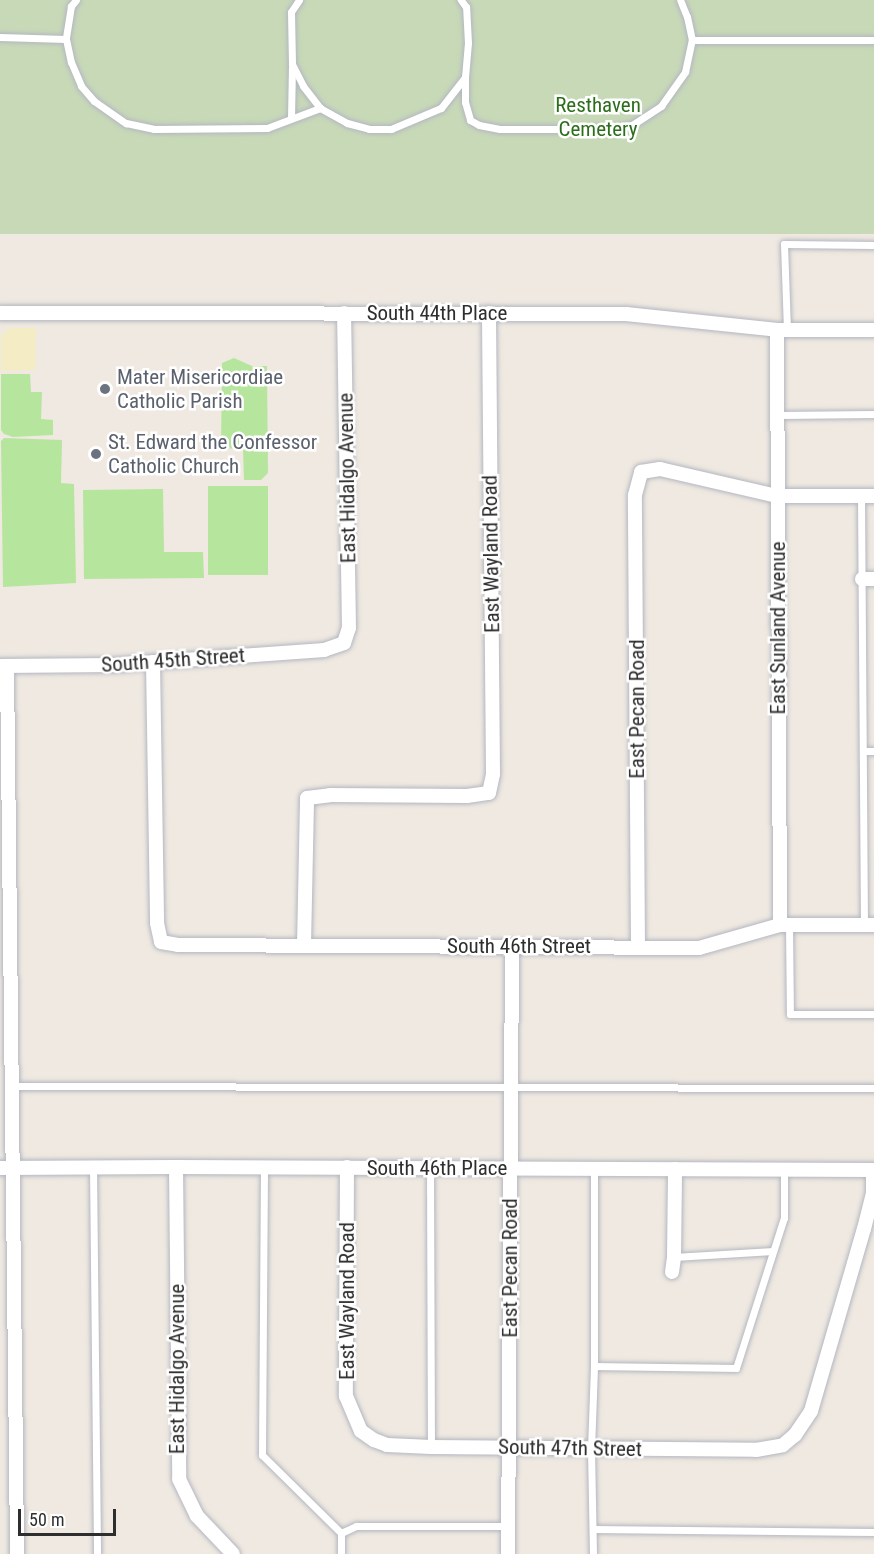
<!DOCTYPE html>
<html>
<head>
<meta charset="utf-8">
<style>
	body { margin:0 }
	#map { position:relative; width:874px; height:1554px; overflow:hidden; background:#efe9e1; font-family:"Roboto Condensed",sans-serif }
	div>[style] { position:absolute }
	.green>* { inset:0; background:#b6e59e; transform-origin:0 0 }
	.sand>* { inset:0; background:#f3ecc5 }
	.cemetery>* { inset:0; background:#c8d9b8; transform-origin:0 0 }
	.roads { filter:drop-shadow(0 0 2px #b4b7c1) drop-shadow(0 0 2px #b4b7c1) }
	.lane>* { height:7px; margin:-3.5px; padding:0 3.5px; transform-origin:3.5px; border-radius:3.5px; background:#fff }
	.street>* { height:14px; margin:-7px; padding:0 7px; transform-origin:7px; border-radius:7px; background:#fff }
	.dots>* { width:16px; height:16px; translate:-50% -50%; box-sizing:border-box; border:3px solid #fff; border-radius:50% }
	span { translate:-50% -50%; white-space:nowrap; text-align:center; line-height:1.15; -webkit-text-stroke:5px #fff; paint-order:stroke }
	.park-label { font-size:21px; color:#2c6e1b }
	.street-label { font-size:21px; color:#2e2e2e }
	.worship-label { font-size:21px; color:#5b616d }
	.left { translate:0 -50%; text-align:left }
	.scale { position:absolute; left:18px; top:1509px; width:98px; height:27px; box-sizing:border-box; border:3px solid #2e2e2e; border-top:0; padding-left:8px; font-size:18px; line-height:21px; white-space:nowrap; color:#2e2e2e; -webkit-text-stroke:4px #fff; paint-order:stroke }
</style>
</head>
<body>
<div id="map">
	<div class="green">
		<i style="clip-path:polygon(234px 358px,252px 366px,267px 366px,268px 473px,261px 480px,244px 480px,243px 449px,221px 448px,222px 363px)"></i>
		<i style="clip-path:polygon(1px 374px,30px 374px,31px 392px,42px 392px,41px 419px,53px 420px,53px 435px,13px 437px,4px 434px,1px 430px)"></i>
		<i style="clip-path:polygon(4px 438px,62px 440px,61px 483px,74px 484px,76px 583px,3px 587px,1px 441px)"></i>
		<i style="left:208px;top:486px;width:60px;height:89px"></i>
		<i style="clip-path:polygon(163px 489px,164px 552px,203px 552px,204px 578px,84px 579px,83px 490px)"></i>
	</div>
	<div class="sand">
		<i style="clip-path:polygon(10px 328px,36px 328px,35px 370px,1px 371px,1px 335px)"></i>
	</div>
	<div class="cemetery">
		<i style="left:0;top:0;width:874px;height:234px"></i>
	</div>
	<div class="roads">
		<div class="lane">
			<i style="left:76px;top:0;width:8px;rotate:130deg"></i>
			<i style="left:71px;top:6px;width:33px;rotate:99deg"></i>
			<i style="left:66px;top:39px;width:24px;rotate:78deg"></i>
			<i style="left:71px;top:62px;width:26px;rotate:67deg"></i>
			<i style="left:81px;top:86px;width:20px;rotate:49deg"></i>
			<i style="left:94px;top:101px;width:39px;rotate:35deg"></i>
			<i style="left:126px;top:123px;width:29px;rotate:12deg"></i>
			<i style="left:154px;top:129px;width:113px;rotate:-0.5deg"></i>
			<i style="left:267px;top:128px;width:57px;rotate:-20.7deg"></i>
			<i style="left:299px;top:0;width:14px;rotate:124deg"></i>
			<i style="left:291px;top:12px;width:52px;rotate:88.9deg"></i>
			<i style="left:292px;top:64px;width:25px;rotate:63deg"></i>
			<i style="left:303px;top:86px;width:28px;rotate:52deg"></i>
			<i style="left:320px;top:108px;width:31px;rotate:29deg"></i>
			<i style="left:347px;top:123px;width:23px;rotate:15deg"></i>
			<i style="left:369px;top:129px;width:22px"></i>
			<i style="left:391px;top:129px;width:54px;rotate:-22.8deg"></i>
			<i style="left:441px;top:108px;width:39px;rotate:-52deg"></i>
			<i style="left:465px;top:77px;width:34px;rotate:-85deg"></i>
			<i style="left:468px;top:43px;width:36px;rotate:-93deg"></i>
			<i style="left:466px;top:7px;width:9px;rotate:-126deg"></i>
			<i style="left:0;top:37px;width:66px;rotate:1.7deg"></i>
			<i style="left:692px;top:40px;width:182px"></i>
			<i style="left:465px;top:77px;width:25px;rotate:90deg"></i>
			<i style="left:465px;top:102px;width:19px;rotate:74deg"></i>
			<i style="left:470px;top:120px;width:10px;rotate:29deg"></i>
			<i style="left:479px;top:125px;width:21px;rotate:11deg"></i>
			<i style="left:500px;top:129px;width:115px"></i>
			<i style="left:615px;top:129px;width:17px;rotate:-13deg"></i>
			<i style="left:632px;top:125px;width:35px;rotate:-33deg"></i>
			<i style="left:661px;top:106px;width:42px;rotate:-54.8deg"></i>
			<i style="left:685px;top:72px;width:33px;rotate:-78deg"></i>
			<i style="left:692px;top:40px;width:24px;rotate:-102deg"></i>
			<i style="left:687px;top:17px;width:18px;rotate:-112deg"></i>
			<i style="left:291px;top:118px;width:51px;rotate:-88.9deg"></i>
			<i style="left:787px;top:330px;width:86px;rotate:-92deg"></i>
			<i style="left:784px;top:244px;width:90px;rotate:0.6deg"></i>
			<i style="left:778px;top:415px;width:96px;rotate:-0.6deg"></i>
			<i style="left:861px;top:496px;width:429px;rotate:89.6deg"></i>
			<i style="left:863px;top:751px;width:11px"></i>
			<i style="left:789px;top:924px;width:90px;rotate:89.4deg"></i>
			<i style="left:790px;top:1014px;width:84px"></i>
			<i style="left:11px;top:1086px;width:863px;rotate:0.13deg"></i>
			<i style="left:93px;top:1167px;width:387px;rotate:89.4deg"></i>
			<i style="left:430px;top:1167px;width:280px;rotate:89.8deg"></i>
			<i style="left:264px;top:1168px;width:287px;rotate:90.4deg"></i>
			<i style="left:262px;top:1455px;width:111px;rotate:44.6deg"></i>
			<i style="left:341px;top:1533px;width:21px;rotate:90deg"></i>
			<i style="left:674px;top:1257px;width:99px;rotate:-3.5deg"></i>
			<i style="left:594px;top:1366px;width:142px;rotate:0.8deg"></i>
			<i style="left:736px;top:1368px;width:157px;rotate:-72.3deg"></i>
			<i style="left:784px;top:1218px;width:48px;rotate:-90deg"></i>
			<i style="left:593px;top:1529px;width:281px;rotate:0.6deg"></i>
			<i style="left:341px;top:1533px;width:17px;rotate:-25deg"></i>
			<i style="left:356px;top:1526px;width:152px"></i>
			<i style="left:593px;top:1554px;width:105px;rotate:-91.1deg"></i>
			<i style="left:591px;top:1449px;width:83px;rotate:-87.9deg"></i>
			<i style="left:594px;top:1366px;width:198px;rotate:-90deg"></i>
		</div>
		<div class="street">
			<i style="left:0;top:313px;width:626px;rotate:0.09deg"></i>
			<i style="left:626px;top:314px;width:152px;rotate:6deg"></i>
			<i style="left:777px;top:330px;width:97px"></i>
			<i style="left:777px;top:330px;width:595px;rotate:89.71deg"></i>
			<i style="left:862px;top:579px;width:12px"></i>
			<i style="left:153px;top:662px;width:261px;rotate:89.1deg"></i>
			<i style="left:157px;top:923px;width:19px;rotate:78deg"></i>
			<i style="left:161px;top:942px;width:17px;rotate:10deg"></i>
			<i style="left:178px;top:945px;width:521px;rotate:0.33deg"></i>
			<i style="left:699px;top:948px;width:84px;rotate:-15.9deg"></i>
			<i style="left:780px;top:925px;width:94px"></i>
			<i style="left:0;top:666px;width:114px;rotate:-0.5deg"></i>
			<i style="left:114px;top:665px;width:211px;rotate:-4.1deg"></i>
			<i style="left:324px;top:650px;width:21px;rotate:-19deg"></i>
			<i style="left:344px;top:643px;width:16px;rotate:-72deg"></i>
			<i style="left:349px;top:628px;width:315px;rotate:-90.9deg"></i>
			<i style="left:7px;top:666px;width:888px;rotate:89.35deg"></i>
			<i style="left:304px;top:945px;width:147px;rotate:-88.8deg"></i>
			<i style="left:307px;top:798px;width:23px;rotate:-7deg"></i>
			<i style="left:330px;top:795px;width:137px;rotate:0.4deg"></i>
			<i style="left:467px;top:796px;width:22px;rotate:-8deg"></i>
			<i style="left:489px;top:793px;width:19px;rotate:-78deg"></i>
			<i style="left:493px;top:774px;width:461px;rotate:-90.5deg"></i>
			<i style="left:638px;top:947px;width:452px;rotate:-90.4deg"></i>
			<i style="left:635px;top:495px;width:24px;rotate:-75deg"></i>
			<i style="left:641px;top:472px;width:19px;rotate:-9deg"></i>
			<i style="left:660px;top:469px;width:120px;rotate:13deg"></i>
			<i style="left:777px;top:496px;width:97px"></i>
			<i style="left:176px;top:1167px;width:312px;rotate:89.4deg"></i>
			<i style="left:179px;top:1479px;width:41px;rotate:64.1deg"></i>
			<i style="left:197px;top:1516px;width:52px;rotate:46.5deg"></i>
			<i style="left:347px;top:1167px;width:229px;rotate:90.3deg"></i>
			<i style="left:346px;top:1396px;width:38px;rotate:67deg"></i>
			<i style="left:361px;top:1431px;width:16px;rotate:35deg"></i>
			<i style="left:374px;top:1440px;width:14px;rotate:21deg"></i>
			<i style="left:387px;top:1445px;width:44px;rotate:2.6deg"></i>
			<i style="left:431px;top:1447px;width:325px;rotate:0.5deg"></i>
			<i style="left:756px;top:1450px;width:27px;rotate:-10deg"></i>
			<i style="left:783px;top:1445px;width:16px;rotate:-40deg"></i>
			<i style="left:795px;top:1435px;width:29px;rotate:-56deg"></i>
			<i style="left:811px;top:1411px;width:190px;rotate:-73.8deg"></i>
			<i style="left:864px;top:1229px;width:37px;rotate:-76deg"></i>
			<i style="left:873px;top:1193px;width:23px;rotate:-90deg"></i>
			<i style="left:0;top:1168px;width:176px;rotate:-0.3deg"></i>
			<i style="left:176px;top:1167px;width:698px;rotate:0.25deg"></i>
			<i style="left:672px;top:1272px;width:15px;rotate:-82deg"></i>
			<i style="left:674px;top:1257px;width:88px;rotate:-89.3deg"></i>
			<i style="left:508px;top:1554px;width:608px;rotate:-89.62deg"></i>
		</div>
	</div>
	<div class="dots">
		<i style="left:105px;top:389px;background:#6b7280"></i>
		<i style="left:96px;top:454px;background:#6b7280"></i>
	</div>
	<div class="park-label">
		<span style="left:598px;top:117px">Resthaven<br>Cemetery</span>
	</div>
	<div class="street-label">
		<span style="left:437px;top:313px">South 44th Place</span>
		<span style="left:347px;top:478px;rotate:-91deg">East Hidalgo Avenue</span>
		<span style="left:491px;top:554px;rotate:-91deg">East Wayland Road</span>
		<span style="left:778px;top:628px;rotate:-90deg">East Sunland Avenue</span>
		<span style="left:173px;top:660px;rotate:-4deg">South 45th Street</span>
		<span style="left:637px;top:709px;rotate:-90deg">East Pecan Road</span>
		<span style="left:519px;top:946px">South 46th Street</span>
		<span style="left:437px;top:1168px">South 46th Place</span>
		<span style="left:510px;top:1268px;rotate:-90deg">East Pecan Road</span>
		<span style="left:347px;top:1301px;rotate:-90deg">East Wayland Road</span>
		<span style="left:177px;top:1369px;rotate:-90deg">East Hidalgo Avenue</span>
		<span style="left:570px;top:1448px;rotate:1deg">South 47th Street</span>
	</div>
	<div class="worship-label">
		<span class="left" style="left:117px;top:389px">Mater Misericordiae<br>Catholic Parish</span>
		<span class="left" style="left:108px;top:454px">St. Edward the Confessor<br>Catholic Church</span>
	</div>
	<div class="scale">50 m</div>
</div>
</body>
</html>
